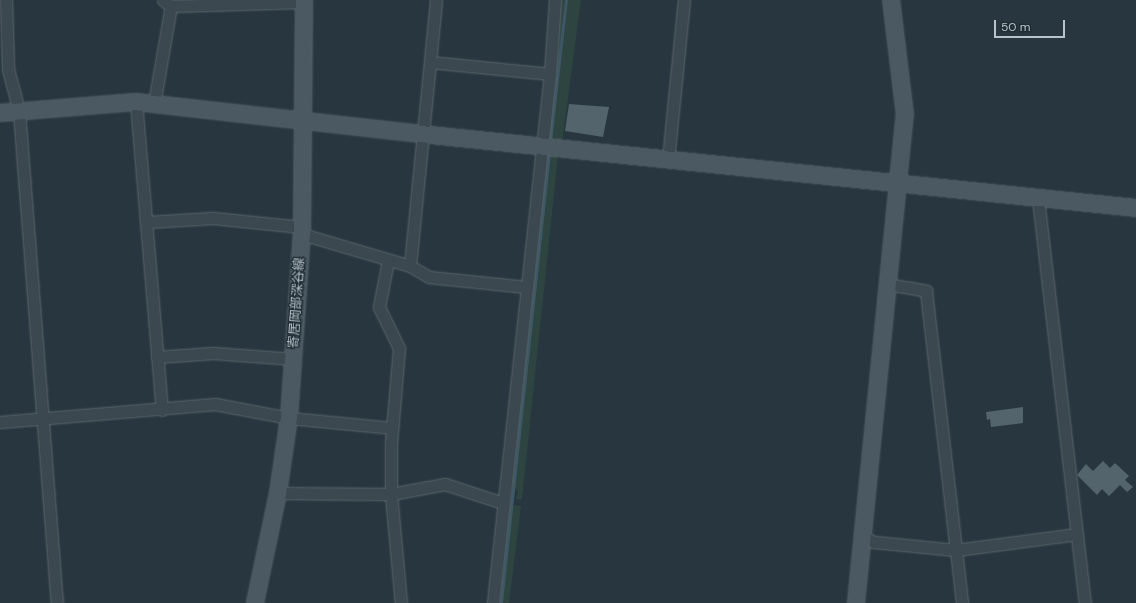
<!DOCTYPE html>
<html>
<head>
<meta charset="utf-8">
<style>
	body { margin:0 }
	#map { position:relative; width:1136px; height:603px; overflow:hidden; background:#28373f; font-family:"DM Sans","Noto Sans JP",sans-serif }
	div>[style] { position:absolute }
	.green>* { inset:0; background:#2d4440; transform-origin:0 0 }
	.stream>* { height:3px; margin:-1.5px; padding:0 1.5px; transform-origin:1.5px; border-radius:1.5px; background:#3d5765 }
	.building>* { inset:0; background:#53646c }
	.roads { filter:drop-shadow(0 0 1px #59666d) drop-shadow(0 0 1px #59666d) }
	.street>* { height:11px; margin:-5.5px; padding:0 5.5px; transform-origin:5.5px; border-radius:5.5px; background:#3c484f }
	.secondary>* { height:16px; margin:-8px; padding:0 8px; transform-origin:8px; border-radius:8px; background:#4a5962 }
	span { translate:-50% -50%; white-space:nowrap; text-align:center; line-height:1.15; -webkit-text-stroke:3px #202d35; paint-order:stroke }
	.street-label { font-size:13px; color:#b8c3ca }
	.scale { position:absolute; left:994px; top:20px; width:71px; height:18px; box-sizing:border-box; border:2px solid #b8c3ca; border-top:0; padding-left:5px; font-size:12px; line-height:14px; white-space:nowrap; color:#b8c3ca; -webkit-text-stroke:3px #202d35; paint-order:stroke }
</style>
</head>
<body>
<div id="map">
	<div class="green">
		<i style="clip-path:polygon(558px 0,581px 0,562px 143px,544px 140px)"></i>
		<i style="clip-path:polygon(evenodd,549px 153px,558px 156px,522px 499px,516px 499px,518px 491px,508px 483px,544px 154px,549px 153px,546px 186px,539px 262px,535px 291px,535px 290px,546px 186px)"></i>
		<i style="left:521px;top:506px;width:98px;height:14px;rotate:97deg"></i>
	</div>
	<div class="stream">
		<i style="left:550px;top:142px;width:143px;rotate:-83.6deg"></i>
		<i style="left:501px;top:603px;width:455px;rotate:-83.9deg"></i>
	</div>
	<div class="building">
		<i style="clip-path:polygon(569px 104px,609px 107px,603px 137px,565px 131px)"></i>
		<i style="clip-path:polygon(1023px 407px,1023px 423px,991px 427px,990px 419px,987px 420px,986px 412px)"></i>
		<i style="clip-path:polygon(1103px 461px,1110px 468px,1115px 463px,1129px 476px,1125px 480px,1133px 487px,1127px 492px,1120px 485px,1109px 496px,1102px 489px,1097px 495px,1077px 475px,1086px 464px,1093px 471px)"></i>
	</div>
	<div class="roads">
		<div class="street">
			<i style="left:6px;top:0;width:69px;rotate:88.3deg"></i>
			<i style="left:8px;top:69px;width:43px;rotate:75.3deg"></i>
			<i style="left:19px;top:111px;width:493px;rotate:85.6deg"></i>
			<i style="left:163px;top:0;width:10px;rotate:37deg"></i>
			<i style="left:171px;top:6px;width:133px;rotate:-1.7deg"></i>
			<i style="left:430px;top:62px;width:121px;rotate:5.7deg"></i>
			<i style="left:136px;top:102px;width:309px;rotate:85.2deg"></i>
			<i style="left:154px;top:104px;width:99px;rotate:-80.2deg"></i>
			<i style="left:668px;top:160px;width:161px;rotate:-84.3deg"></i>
			<i style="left:1038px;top:198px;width:408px;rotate:83.4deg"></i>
			<i style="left:147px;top:222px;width:66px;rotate:-3.5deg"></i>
			<i style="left:213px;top:218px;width:89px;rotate:5.8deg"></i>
			<i style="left:302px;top:234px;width:113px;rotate:16.5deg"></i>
			<i style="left:410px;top:266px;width:22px;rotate:30deg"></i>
			<i style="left:429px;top:277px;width:98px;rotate:5.9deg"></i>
			<i style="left:388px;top:261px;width:47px;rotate:101.1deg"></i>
			<i style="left:379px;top:307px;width:46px;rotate:64deg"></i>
			<i style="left:399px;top:348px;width:95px;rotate:94.8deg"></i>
			<i style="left:391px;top:443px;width:51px;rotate:90deg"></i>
			<i style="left:391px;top:494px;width:109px;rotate:84.8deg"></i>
			<i style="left:410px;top:266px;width:267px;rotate:-84.4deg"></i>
			<i style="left:888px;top:284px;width:39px;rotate:10deg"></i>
			<i style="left:926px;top:291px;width:314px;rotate:83.4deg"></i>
			<i style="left:157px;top:357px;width:56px;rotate:-4.1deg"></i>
			<i style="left:213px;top:353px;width:81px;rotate:4.2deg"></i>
			<i style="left:0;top:422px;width:216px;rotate:-4.8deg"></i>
			<i style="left:215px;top:404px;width:75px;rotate:10.7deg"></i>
			<i style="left:289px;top:418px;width:103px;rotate:5.5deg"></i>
			<i style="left:278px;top:493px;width:113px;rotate:0.5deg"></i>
			<i style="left:391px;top:494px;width:55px;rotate:-10.5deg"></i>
			<i style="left:445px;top:484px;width:61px;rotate:18.1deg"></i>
			<i style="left:863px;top:536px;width:13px;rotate:29deg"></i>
			<i style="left:874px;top:542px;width:82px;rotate:5.6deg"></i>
			<i style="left:956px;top:550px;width:122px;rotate:-7.5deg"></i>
			<i style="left:493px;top:603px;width:532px;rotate:-83.85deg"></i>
			<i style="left:550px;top:74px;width:74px;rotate:-86.1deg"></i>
		</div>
		<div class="secondary">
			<i style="left:0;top:113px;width:136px;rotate:-4.6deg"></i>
			<i style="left:136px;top:102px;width:287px;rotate:6.4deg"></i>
			<i style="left:421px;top:134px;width:719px;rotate:5.91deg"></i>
			<i style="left:255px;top:603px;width:112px;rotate:-78.2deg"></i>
			<i style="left:278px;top:493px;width:76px;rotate:-81.7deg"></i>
			<i style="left:289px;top:418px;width:184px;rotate:-86deg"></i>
			<i style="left:302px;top:234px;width:234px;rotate:-89.5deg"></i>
			<i style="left:856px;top:603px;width:490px;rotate:-84.3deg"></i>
			<i style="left:905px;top:115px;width:116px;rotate:-96.9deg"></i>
		</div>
	</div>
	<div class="street-label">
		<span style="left:297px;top:303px;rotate:-86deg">寄居岡部深谷線</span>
	</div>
	<div class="scale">50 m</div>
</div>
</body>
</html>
